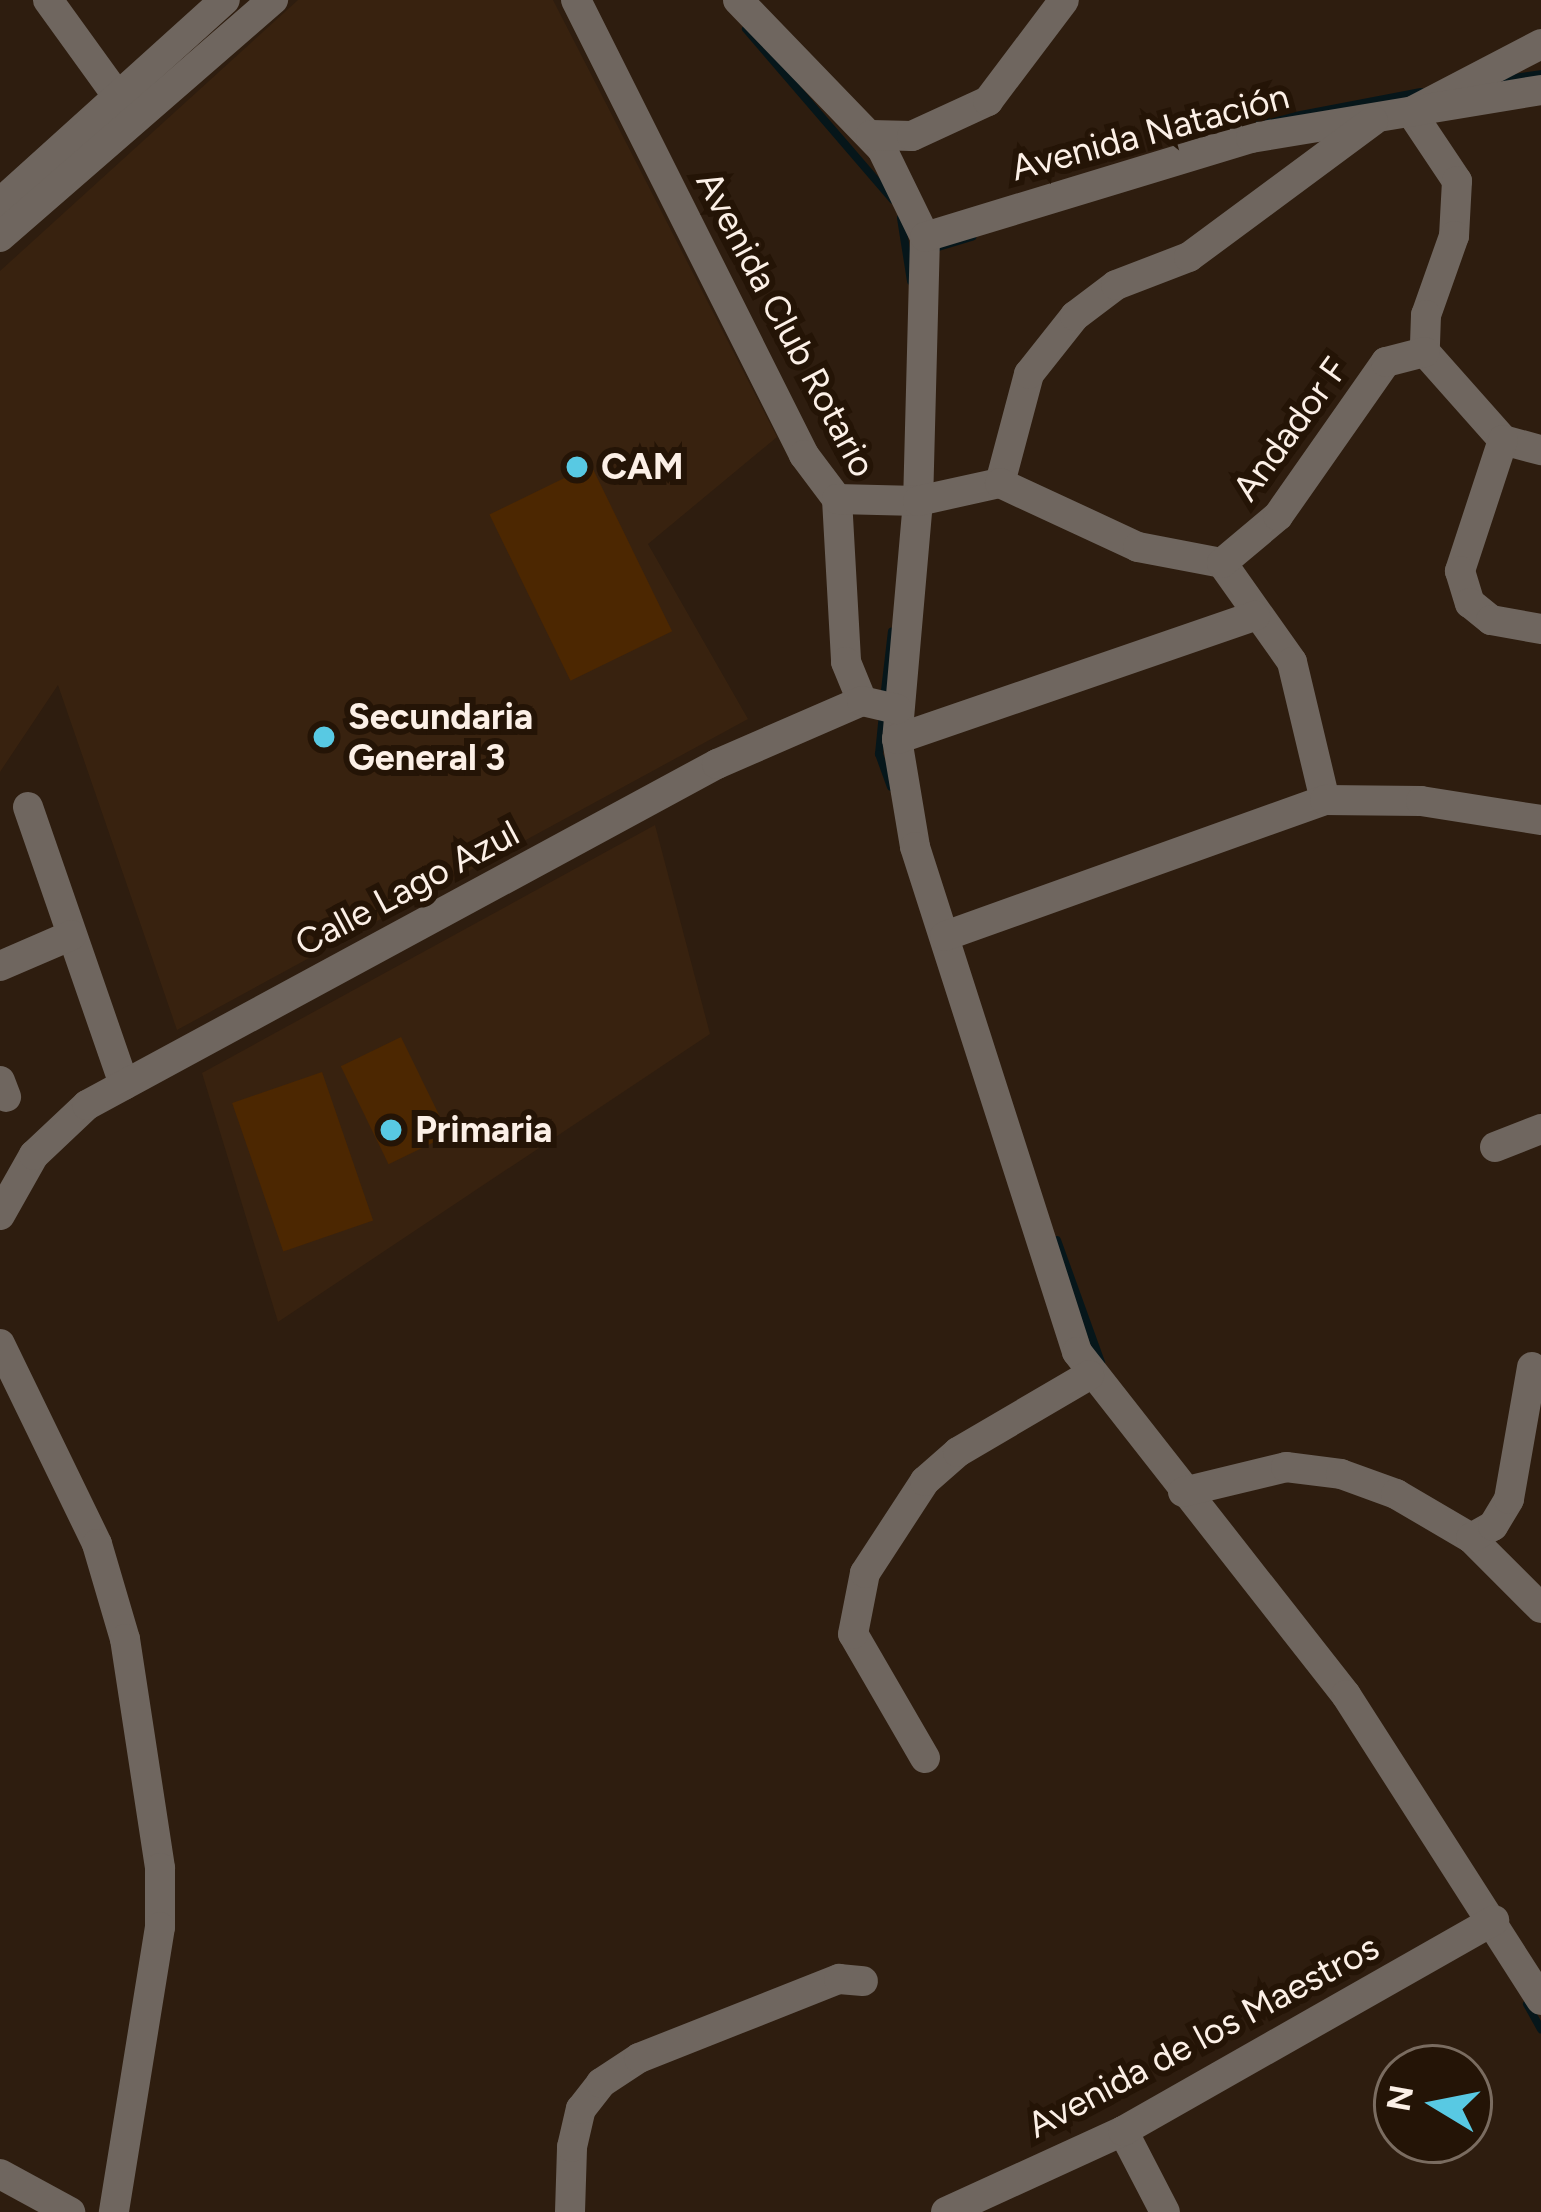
<!DOCTYPE html>
<html>
<head>
<meta charset="utf-8">
<style>
	body { margin:0 }
	#map { position:relative; width:1541px; height:2212px; overflow:hidden; background:#2e1d0f; font-family:Figtree,sans-serif }
	div>[style] { position:absolute }
	.built>* { inset:0; background:#38220f }
	.green>* { inset:0; background:#4c2701; transform-origin:0 0 }
	.stream>* { height:8px; margin:-4px; padding:0 4px; transform-origin:4px; border-radius:4px; background:#06161a }
	.minor>* { height:30px; margin:-15px; padding:0 15px; transform-origin:15px; border-radius:15px; background:#6f665f }
	.dots>* { width:33px; height:33px; translate:-50% -50%; box-sizing:border-box; border:6px solid #241406; border-radius:50% }
	span { translate:-50% -50%; white-space:nowrap; text-align:center; line-height:1.15; -webkit-text-stroke:12px #241406; paint-order:stroke }
	.street-label { font-size:36px; color:#fcf0e7 }
	.poi-label { font-size:36px; color:#fcf0e7; font-weight:700 }
	.left { translate:0 -50%; text-align:left }
	.north { position:absolute; left:1373px; top:2044px; width:120px; height:120px; box-sizing:border-box; background:#241406; border:3px solid #7a6c60; border-radius:50%; rotate:280deg; font-size:33px; font-weight:700; line-height:48px; text-align:center; color:#fcf0e7 }
	.north::after { content:''; display:block; margin:auto; width:42px; height:54px; background:#58c9e3; clip-path:polygon(50% 0,100% 100%,50% 72%,0 100%) }
</style>
</head>
<body>
<div id="map">
	<div class="built">
		<i style="clip-path:polygon(298px 0,553px 0,777px 437px,648px 544px,748px 719px,177px 1030px,58px 685px,0 772px,0 271px)"></i>
		<i style="clip-path:polygon(655px 825px,710px 1034px,278px 1322px,202px 1073px)"></i>
	</div>
	<div class="green">
		<i style="left:591px;top:465px;width:185px;height:113px;rotate:64deg"></i>
		<i style="left:401px;top:1037px;width:109px;height:67px;rotate:64deg"></i>
		<i style="left:322px;top:1072px;width:157px;height:95px;rotate:71deg"></i>
	</div>
	<div class="stream">
		<i style="left:746px;top:29px;width:225px;rotate:49.3deg"></i>
		<i style="left:1501px;top:80px;width:40px;rotate:-8.5deg"></i>
		<i style="left:1253px;top:124px;width:171px;rotate:-10.8deg"></i>
		<i style="left:901px;top:218px;width:64px;rotate:81deg"></i>
		<i style="left:935px;top:248px;width:39px;rotate:-17deg"></i>
		<i style="left:884px;top:699px;width:68px;rotate:-83.3deg"></i>
		<i style="left:883px;top:714px;width:40px;rotate:95.7deg"></i>
		<i style="left:879px;top:754px;width:35px;rotate:70deg"></i>
		<i style="left:1057px;top:1240px;width:130px;rotate:70.2deg"></i>
		<i style="left:1527px;top:2004px;width:29px;rotate:61deg"></i>
	</div>
	<div class="minor">
		<i style="left:48px;top:0;width:120px;rotate:54.2deg"></i>
		<i style="left:576px;top:0;width:509px;rotate:63.38deg"></i>
		<i style="left:804px;top:455px;width:55px;rotate:53.1deg"></i>
		<i style="left:837px;top:499px;width:163px;rotate:86.8deg"></i>
		<i style="left:846px;top:662px;width:42px;rotate:67.7deg"></i>
		<i style="left:738px;top:0;width:207px;rotate:46deg"></i>
		<i style="left:882px;top:149px;width:98px;rotate:64deg"></i>
		<i style="left:925px;top:237px;width:264px;rotate:91.5deg"></i>
		<i style="left:918px;top:501px;width:239px;rotate:95deg"></i>
		<i style="left:897px;top:739px;width:109px;rotate:80.5deg"></i>
		<i style="left:915px;top:847px;width:530px;rotate:72.21deg"></i>
		<i style="left:1077px;top:1352px;width:436px;rotate:51.9deg"></i>
		<i style="left:1346px;top:1695px;width:362px;rotate:57.4deg"></i>
		<i style="left:1541px;top:44px;width:147px;rotate:152.4deg"></i>
		<i style="left:1411px;top:112px;width:83px;rotate:56.3deg"></i>
		<i style="left:1457px;top:181px;width:55px;rotate:93.1deg"></i>
		<i style="left:1454px;top:236px;width:84px;rotate:109.5deg"></i>
		<i style="left:1426px;top:315px;width:37px;rotate:92deg"></i>
		<i style="left:1425px;top:352px;width:118px;rotate:48.4deg"></i>
		<i style="left:1503px;top:440px;width:39px;rotate:15deg"></i>
		<i style="left:871px;top:135px;width:41px;rotate:1.4deg"></i>
		<i style="left:912px;top:136px;width:84px;rotate:-24.7deg"></i>
		<i style="left:988px;top:101px;width:126px;rotate:-53deg"></i>
		<i style="left:0;top:203px;width:303px;rotate:-42.1deg"></i>
		<i style="left:0;top:237px;width:362px;rotate:-41deg"></i>
		<i style="left:925px;top:237px;width:341px;rotate:-16.9deg"></i>
		<i style="left:1251px;top:138px;width:294px;rotate:-9.4deg"></i>
		<i style="left:1503px;top:440px;width:138px;rotate:108.2deg"></i>
		<i style="left:1460px;top:571px;width:34px;rotate:73deg"></i>
		<i style="left:1470px;top:603px;width:27px;rotate:39deg"></i>
		<i style="left:1491px;top:620px;width:51px;rotate:10.2deg"></i>
		<i style="left:1000px;top:483px;width:113px;rotate:-75.1deg"></i>
		<i style="left:1029px;top:374px;width:74px;rotate:-51.6deg"></i>
		<i style="left:1075px;top:316px;width:51px;rotate:-37.1deg"></i>
		<i style="left:1116px;top:285px;width:78px;rotate:-21deg"></i>
		<i style="left:1189px;top:257px;width:229px;rotate:-36.5deg"></i>
		<i style="left:837px;top:499px;width:81px;rotate:1.4deg"></i>
		<i style="left:918px;top:501px;width:84px;rotate:-12.4deg"></i>
		<i style="left:1000px;top:483px;width:152px;rotate:24.9deg"></i>
		<i style="left:1138px;top:547px;width:86px;rotate:10.8deg"></i>
		<i style="left:1222px;top:563px;width:121px;rotate:54.7deg"></i>
		<i style="left:1292px;top:662px;width:142px;rotate:76.6deg"></i>
		<i style="left:1222px;top:563px;width:73px;rotate:-40deg"></i>
		<i style="left:1278px;top:516px;width:188px;rotate:-55deg"></i>
		<i style="left:1386px;top:362px;width:40px;rotate:-14.4deg"></i>
		<i style="left:897px;top:739px;width:379px;rotate:-19deg"></i>
		<i style="left:28px;top:807px;width:294px;rotate:70.9deg"></i>
		<i style="left:945px;top:936px;width:404px;rotate:-19.7deg"></i>
		<i style="left:1325px;top:800px;width:96px;rotate:0.6deg"></i>
		<i style="left:1421px;top:801px;width:121px;rotate:9deg"></i>
		<i style="left:0;top:966px;width:78px;rotate:-23.3deg"></i>
		<i style="left:0;top:1081px;width:17px;rotate:69deg"></i>
		<i style="left:1495px;top:1147px;width:49px;rotate:-21.4deg"></i>
		<i style="left:0;top:1215px;width:69px;rotate:-60.5deg"></i>
		<i style="left:34px;top:1155px;width:73px;rotate:-43.3deg"></i>
		<i style="left:87px;top:1105px;width:716px;rotate:-28.43deg"></i>
		<i style="left:717px;top:764px;width:158px;rotate:-23.5deg"></i>
		<i style="left:862px;top:701px;width:36px;rotate:13deg"></i>
		<i style="left:0;top:1344px;width:222px;rotate:64.1deg"></i>
		<i style="left:97px;top:1544px;width:99px;rotate:73.6deg"></i>
		<i style="left:125px;top:1639px;width:232px;rotate:81.3deg"></i>
		<i style="left:160px;top:1868px;width:59px;rotate:90deg"></i>
		<i style="left:160px;top:1927px;width:289px;rotate:99.2deg"></i>
		<i style="left:1183px;top:1492px;width:106px;rotate:-13.6deg"></i>
		<i style="left:1286px;top:1467px;width:55px;rotate:7.3deg"></i>
		<i style="left:1341px;top:1474px;width:59px;rotate:20deg"></i>
		<i style="left:1396px;top:1494px;width:87px;rotate:30.4deg"></i>
		<i style="left:1471px;top:1538px;width:99px;rotate:45deg"></i>
		<i style="left:1471px;top:1538px;width:25px;rotate:-29deg"></i>
		<i style="left:1493px;top:1526px;width:31px;rotate:-59deg"></i>
		<i style="left:1509px;top:1499px;width:134px;rotate:-80.1deg"></i>
		<i style="left:925px;top:1758px;width:143px;rotate:-120.1deg"></i>
		<i style="left:853px;top:1634px;width:62px;rotate:-78.9deg"></i>
		<i style="left:865px;top:1573px;width:110px;rotate:-56.9deg"></i>
		<i style="left:925px;top:1481px;width:44px;rotate:-41.3deg"></i>
		<i style="left:958px;top:1452px;width:152px;rotate:-30.4deg"></i>
		<i style="left:1123px;top:2131px;width:91px;rotate:62.6deg"></i>
		<i style="left:0;top:2174px;width:80px;rotate:28.5deg"></i>
		<i style="left:570px;top:2212px;width:65px;rotate:-88.2deg"></i>
		<i style="left:572px;top:2147px;width:39px;rotate:-77deg"></i>
		<i style="left:581px;top:2109px;width:33px;rotate:-52deg"></i>
		<i style="left:601px;top:2083px;width:45px;rotate:-33.3deg"></i>
		<i style="left:639px;top:2058px;width:215px;rotate:-21.6deg"></i>
		<i style="left:839px;top:1979px;width:24px;rotate:5deg"></i>
		<i style="left:946px;top:2212px;width:195px;rotate:-24.6deg"></i>
		<i style="left:1123px;top:2131px;width:427px;rotate:-29.6deg"></i>
	</div>
	<div class="dots">
		<i style="left:577px;top:467px;background:#58c9e3"></i>
		<i style="left:324px;top:737px;background:#58c9e3"></i>
		<i style="left:391px;top:1130px;background:#58c9e3"></i>
	</div>
	<div class="street-label">
		<span style="left:1150px;top:132px;rotate:-15deg">Avenida Natación</span>
		<span style="left:786px;top:324px;rotate:62deg">Avenida Club Rotario</span>
		<span style="left:1290px;top:429px;rotate:-54deg">Andador F</span>
		<span style="left:407px;top:888px;rotate:-28deg">Calle Lago Azul</span>
		<span style="left:1203px;top:2036px;rotate:-28deg">Avenida de los Maestros</span>
	</div>
	<div class="poi-label">
		<span class="left" style="left:601px;top:467px">CAM</span>
		<span class="left" style="left:348px;top:737px">Secundaria<br>General 3</span>
		<span class="left" style="left:415px;top:1130px">Primaria</span>
	</div>
	<div class="north">N</div>
</div>
</body>
</html>
